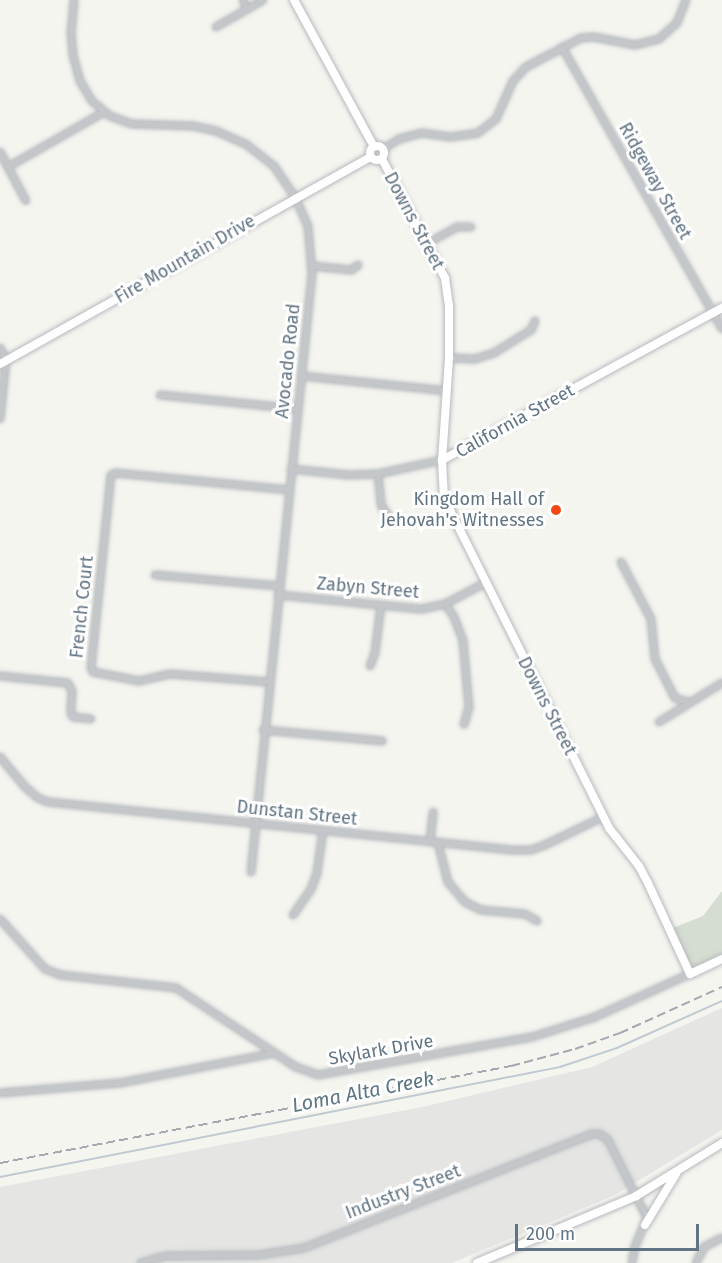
<!DOCTYPE html>
<html>
<head>
<meta charset="utf-8">
<style>
	body { margin:0 }
	#map { position:relative; width:722px; height:1263px; overflow:hidden; background:#f5f5f0; font-family:"Fira Sans",sans-serif }
	div>[style] { position:absolute }
	.built>* { inset:0; background:#e5e6e4 }
	.green>* { inset:0; background:#d5dcd1 }
	.stream>* { height:1.5px; margin:-0.75px; padding:0 0.75px; transform-origin:0.75px; border-radius:0.75px; background:#bfcad0 }
	.roads { filter:drop-shadow(0 0 2px #b6babe) drop-shadow(0 0 2px #b6babe) }
	.minor>* { height:6px; margin:-3px; padding:0 3px; transform-origin:3px; border-radius:3px; background:#c3c7ca }
	.major>* { height:8px; margin:-4px; padding:0 4px; transform-origin:4px; border-radius:4px; background:#fff }
	.major>.ring { margin:-4px; padding:0; box-sizing:content-box; background:none; border:8px solid #fff; border-radius:50% }
	.rail>* { height:1.5px; margin-top:-0.75px; transform-origin:0; background:repeating-linear-gradient(90deg,#a3a9af 0 9px,transparent 0 13.5px) }
	.dots>* { width:16px; height:16px; translate:-50% -50%; box-sizing:border-box; border:3px solid #fff; border-radius:50% }
	span { translate:-50% -50%; white-space:nowrap; text-align:center; line-height:1.15; -webkit-text-stroke:6px #fff; paint-order:stroke }
	.street-label { font-size:18px; color:#617484 }
	.poi-label { font-size:18px; color:#617484 }
	.right { translate:-100% -50%; text-align:right }
	.water-label { font-size:20px; color:#5c7782; font-style:italic }
	.scale { position:absolute; left:515px; top:1224px; width:184px; height:27px; box-sizing:border-box; border:3px solid #617484; border-top:0; padding-left:8px; font-size:18px; line-height:21px; white-space:nowrap; color:#617484; -webkit-text-stroke:4px #fff; paint-order:stroke }
</style>
</head>
<body>
<div id="map">
	<div class="built">
		<i style="clip-path:polygon(722px 1008px,722px 1130px,615px 1195px,452px 1263px,0 1263px,0 1187px,422px 1107px,592px 1067px)"></i>
	</div>
	<div class="green">
		<i style="clip-path:polygon(722px 891px,722px 959px,690px 974px,670px 929px,703px 916px)"></i>
	</div>
	<div class="stream">
		<i style="left:0;top:1177px;width:571px;rotate:-11.11deg"></i>
		<i style="left:560px;top:1067px;width:60px;rotate:-18.4deg"></i>
		<i style="left:617px;top:1048px;width:115px;rotate:-24.1deg"></i>
	</div>
	<div class="roads">
		<div class="minor">
			<i style="left:74px;top:0;width:32px;rotate:95deg"></i>
			<i style="left:71px;top:32px;width:23px;rotate:85deg"></i>
			<i style="left:73px;top:55px;width:27px;rotate:75deg"></i>
			<i style="left:80px;top:81px;width:23px;rotate:59deg"></i>
			<i style="left:92px;top:101px;width:23px;rotate:40deg"></i>
			<i style="left:110px;top:116px;width:23px;rotate:20deg"></i>
			<i style="left:132px;top:124px;width:61px;rotate:1.9deg"></i>
			<i style="left:193px;top:126px;width:24px;rotate:12deg"></i>
			<i style="left:216px;top:131px;width:34px;rotate:24deg"></i>
			<i style="left:247px;top:145px;width:34px;rotate:38deg"></i>
			<i style="left:274px;top:166px;width:37px;rotate:56deg"></i>
			<i style="left:295px;top:197px;width:32px;rotate:66deg"></i>
			<i style="left:308px;top:226px;width:48px;rotate:85.2deg"></i>
			<i style="left:312px;top:274px;width:601px;rotate:95.82deg"></i>
			<i style="left:243px;top:0;width:10px;rotate:66deg"></i>
			<i style="left:216px;top:27px;width:54px;rotate:-29.9deg"></i>
			<i style="left:562px;top:47px;width:324px;rotate:60.4deg"></i>
			<i style="left:383px;top:149px;width:19px;rotate:-32deg"></i>
			<i style="left:399px;top:139px;width:24px;rotate:-15deg"></i>
			<i style="left:422px;top:133px;width:29px;rotate:8deg"></i>
			<i style="left:451px;top:137px;width:27px;rotate:-8deg"></i>
			<i style="left:478px;top:133px;width:23px;rotate:-38deg"></i>
			<i style="left:496px;top:119px;width:42px;rotate:-65.9deg"></i>
			<i style="left:513px;top:81px;width:19px;rotate:-47deg"></i>
			<i style="left:526px;top:67px;width:62px;rotate:-27.8deg"></i>
			<i style="left:581px;top:38px;width:13px;rotate:-4deg"></i>
			<i style="left:594px;top:37px;width:42px;rotate:11deg"></i>
			<i style="left:635px;top:45px;width:25px;rotate:-14deg"></i>
			<i style="left:659px;top:39px;width:24px;rotate:-42deg"></i>
			<i style="left:677px;top:23px;width:25px;rotate:-69deg"></i>
			<i style="left:0;top:152px;width:55px;rotate:62deg"></i>
			<i style="left:8px;top:167px;width:111px;rotate:-29.8deg"></i>
			<i style="left:428px;top:243px;width:33px;rotate:-29deg"></i>
			<i style="left:457px;top:227px;width:14px"></i>
			<i style="left:311px;top:266px;width:41px;rotate:5.6deg"></i>
			<i style="left:352px;top:270px;width:8px;rotate:-40deg"></i>
			<i style="left:0;top:348px;width:13px;rotate:61deg"></i>
			<i style="left:6px;top:359px;width:60px;rotate:95.7deg"></i>
			<i style="left:449px;top:358px;width:26px;rotate:2deg"></i>
			<i style="left:475px;top:359px;width:20px;rotate:-18deg"></i>
			<i style="left:494px;top:353px;width:44px;rotate:-31.9deg"></i>
			<i style="left:531px;top:330px;width:10px;rotate:-66deg"></i>
			<i style="left:301px;top:376px;width:148px;rotate:5.8deg"></i>
			<i style="left:160px;top:395px;width:139px;rotate:5.8deg"></i>
			<i style="left:291px;top:469px;width:58px;rotate:5.9deg"></i>
			<i style="left:349px;top:475px;width:29px;rotate:-2deg"></i>
			<i style="left:378px;top:474px;width:66px;rotate:-12.3deg"></i>
			<i style="left:378px;top:474px;width:31px;rotate:84deg"></i>
			<i style="left:381px;top:505px;width:12px;rotate:55deg"></i>
			<i style="left:621px;top:562px;width:64px;rotate:62.2deg"></i>
			<i style="left:651px;top:619px;width:40px;rotate:84.3deg"></i>
			<i style="left:655px;top:659px;width:44px;rotate:62.9deg"></i>
			<i style="left:675px;top:698px;width:14px;rotate:17deg"></i>
			<i style="left:155px;top:575px;width:124px;rotate:5.1deg"></i>
			<i style="left:278px;top:595px;width:145px;rotate:5.6deg"></i>
			<i style="left:422px;top:609px;width:24px;rotate:-12deg"></i>
			<i style="left:445px;top:604px;width:45px;rotate:-27.7deg"></i>
			<i style="left:445px;top:604px;width:16px;rotate:55deg"></i>
			<i style="left:454px;top:617px;width:26px;rotate:69deg"></i>
			<i style="left:463px;top:641px;width:66px;rotate:84.8deg"></i>
			<i style="left:469px;top:707px;width:18px;rotate:106deg"></i>
			<i style="left:370px;top:666px;width:14px;rotate:-69deg"></i>
			<i style="left:375px;top:653px;width:48px;rotate:-82.9deg"></i>
			<i style="left:0;top:676px;width:68px;rotate:5.9deg"></i>
			<i style="left:68px;top:683px;width:9px;rotate:63deg"></i>
			<i style="left:72px;top:691px;width:22px;rotate:93deg"></i>
			<i style="left:71px;top:713px;width:4px;rotate:63deg"></i>
			<i style="left:73px;top:717px;width:18px;rotate:6deg"></i>
			<i style="left:269px;top:682px;width:99px;rotate:-175.4deg"></i>
			<i style="left:170px;top:674px;width:32px;rotate:167deg"></i>
			<i style="left:139px;top:681px;width:47px;rotate:-168.9deg"></i>
			<i style="left:93px;top:672px;width:4px;rotate:-117deg"></i>
			<i style="left:91px;top:668px;width:194px;rotate:-84.1deg"></i>
			<i style="left:111px;top:475px;width:5px;rotate:-22deg"></i>
			<i style="left:116px;top:473px;width:174px;rotate:5.6deg"></i>
			<i style="left:659px;top:722px;width:74px;rotate:-31.8deg"></i>
			<i style="left:263px;top:730px;width:120px;rotate:5.3deg"></i>
			<i style="left:0;top:757px;width:38px;rotate:50deg"></i>
			<i style="left:24px;top:786px;width:18px;rotate:41deg"></i>
			<i style="left:38px;top:798px;width:11px;rotate:22deg"></i>
			<i style="left:48px;top:802px;width:464px;rotate:5.9deg"></i>
			<i style="left:510px;top:850px;width:21px"></i>
			<i style="left:531px;top:850px;width:15px;rotate:-20deg"></i>
			<i style="left:545px;top:845px;width:64px;rotate:-25.8deg"></i>
			<i style="left:430px;top:842px;width:30px;rotate:-84deg"></i>
			<i style="left:438px;top:843px;width:40px;rotate:75.6deg"></i>
			<i style="left:448px;top:882px;width:26px;rotate:50deg"></i>
			<i style="left:465px;top:902px;width:18px;rotate:27deg"></i>
			<i style="left:481px;top:910px;width:44px;rotate:5.2deg"></i>
			<i style="left:525px;top:914px;width:14px;rotate:30deg"></i>
			<i style="left:293px;top:915px;width:32px;rotate:-55deg"></i>
			<i style="left:311px;top:889px;width:17px;rotate:-69deg"></i>
			<i style="left:317px;top:873px;width:43px;rotate:-82.1deg"></i>
			<i style="left:0;top:919px;width:67px;rotate:48deg"></i>
			<i style="left:45px;top:969px;width:17px;rotate:21deg"></i>
			<i style="left:61px;top:975px;width:116px;rotate:6.4deg"></i>
			<i style="left:176px;top:988px;width:144px;rotate:33.4deg"></i>
			<i style="left:296px;top:1067px;width:23px;rotate:20deg"></i>
			<i style="left:318px;top:1075px;width:217px;rotate:-10.1deg"></i>
			<i style="left:532px;top:1037px;width:66px;rotate:-17.6deg"></i>
			<i style="left:595px;top:1017px;width:104px;rotate:-24.4deg"></i>
			<i style="left:0;top:1093px;width:120px;rotate:-4.8deg"></i>
			<i style="left:120px;top:1083px;width:158px;rotate:-11deg"></i>
			<i style="left:141px;top:1263px;width:26px;rotate:-16deg"></i>
			<i style="left:166px;top:1256px;width:93px;rotate:-0.6deg"></i>
			<i style="left:259px;top:1255px;width:46px;rotate:-8.8deg"></i>
			<i style="left:304px;top:1248px;width:310px;rotate:-21.6deg"></i>
			<i style="left:592px;top:1134px;width:8px"></i>
			<i style="left:600px;top:1134px;width:10px;rotate:37deg"></i>
			<i style="left:608px;top:1140px;width:87px;rotate:63.4deg"></i>
			<i style="left:647px;top:1218px;width:30px;rotate:113deg"></i>
			<i style="left:635px;top:1246px;width:17px;rotate:100deg"></i>
			<i style="left:696px;top:1263px;width:18px;rotate:-63deg"></i>
			<i style="left:704px;top:1247px;width:20px;rotate:-27deg"></i>
		</div>
		<div class="major">
			<i style="left:294px;top:0;width:167px;rotate:61.4deg"></i>
			<i class="ring" style="left:370px;top:146px;width:6px;height:6px"></i>
			<i style="left:382px;top:159px;width:135px;rotate:62.1deg"></i>
			<i style="left:445px;top:278px;width:27px;rotate:82deg"></i>
			<i style="left:449px;top:305px;width:53px;rotate:90deg"></i>
			<i style="left:449px;top:358px;width:102px;rotate:93.9deg"></i>
			<i style="left:442px;top:460px;width:35px;rotate:87deg"></i>
			<i style="left:444px;top:495px;width:14px;rotate:69deg"></i>
			<i style="left:449px;top:508px;width:358px;rotate:63.4deg"></i>
			<i style="left:609px;top:828px;width:48px;rotate:51.7deg"></i>
			<i style="left:639px;top:866px;width:19px;rotate:62deg"></i>
			<i style="left:648px;top:883px;width:100px;rotate:65.2deg"></i>
			<i style="left:690px;top:974px;width:35px;rotate:-25deg"></i>
			<i style="left:0;top:364px;width:425px;rotate:-29.2deg"></i>
			<i style="left:442px;top:460px;width:319px;rotate:-28.5deg"></i>
			<i style="left:645px;top:1225px;width:60px;rotate:-58.7deg"></i>
			<i style="left:477px;top:1263px;width:173px;rotate:-22.8deg"></i>
			<i style="left:636px;top:1196px;width:101px;rotate:-31.6deg"></i>
		</div>
	</div>
	<div class="rail">
		<i style="left:0;top:1163px;width:520px;rotate:-10.75deg"></i>
		<i style="left:511px;top:1066px;width:66px;rotate:-14.9deg"></i>
		<i style="left:575px;top:1049px;width:48px;rotate:-19.6deg"></i>
		<i style="left:620px;top:1033px;width:112px;rotate:-24.3deg"></i>
	</div>
	<div class="dots">
		<i style="left:556px;top:510px;background:#f34912"></i>
	</div>
	<div class="street-label">
		<span style="left:655px;top:181px;rotate:61deg">Ridgeway Street</span>
		<span style="left:414px;top:221px;rotate:62deg">Downs Street</span>
		<span style="left:185px;top:259px;rotate:-30deg">Fire Mountain Drive</span>
		<span style="left:288px;top:361px;rotate:-84deg">Avocado Road</span>
		<span style="left:515px;top:421px;rotate:-29deg">California Street</span>
		<span style="left:368px;top:588px;rotate:5deg">Zabyn Street</span>
		<span style="left:82px;top:607px;rotate:-84deg">French Court</span>
		<span style="left:547px;top:706px;rotate:63deg">Downs Street</span>
		<span style="left:297px;top:813px;rotate:6deg">Dunstan Street</span>
		<span style="left:381px;top:1050px;rotate:-10deg">Skylark Drive</span>
		<span style="left:403px;top:1192px;rotate:-21deg">Industry Street</span>
	</div>
	<div class="poi-label">
		<span class="right" style="left:544px;top:510px">Kingdom Hall of<br>Jehovah's Witnesses</span>
	</div>
	<div class="water-label">
		<span style="left:363px;top:1092px;rotate:-11deg">Loma Alta Creek</span>
	</div>
	<div class="scale">200 m</div>
</div>
</body>
</html>
